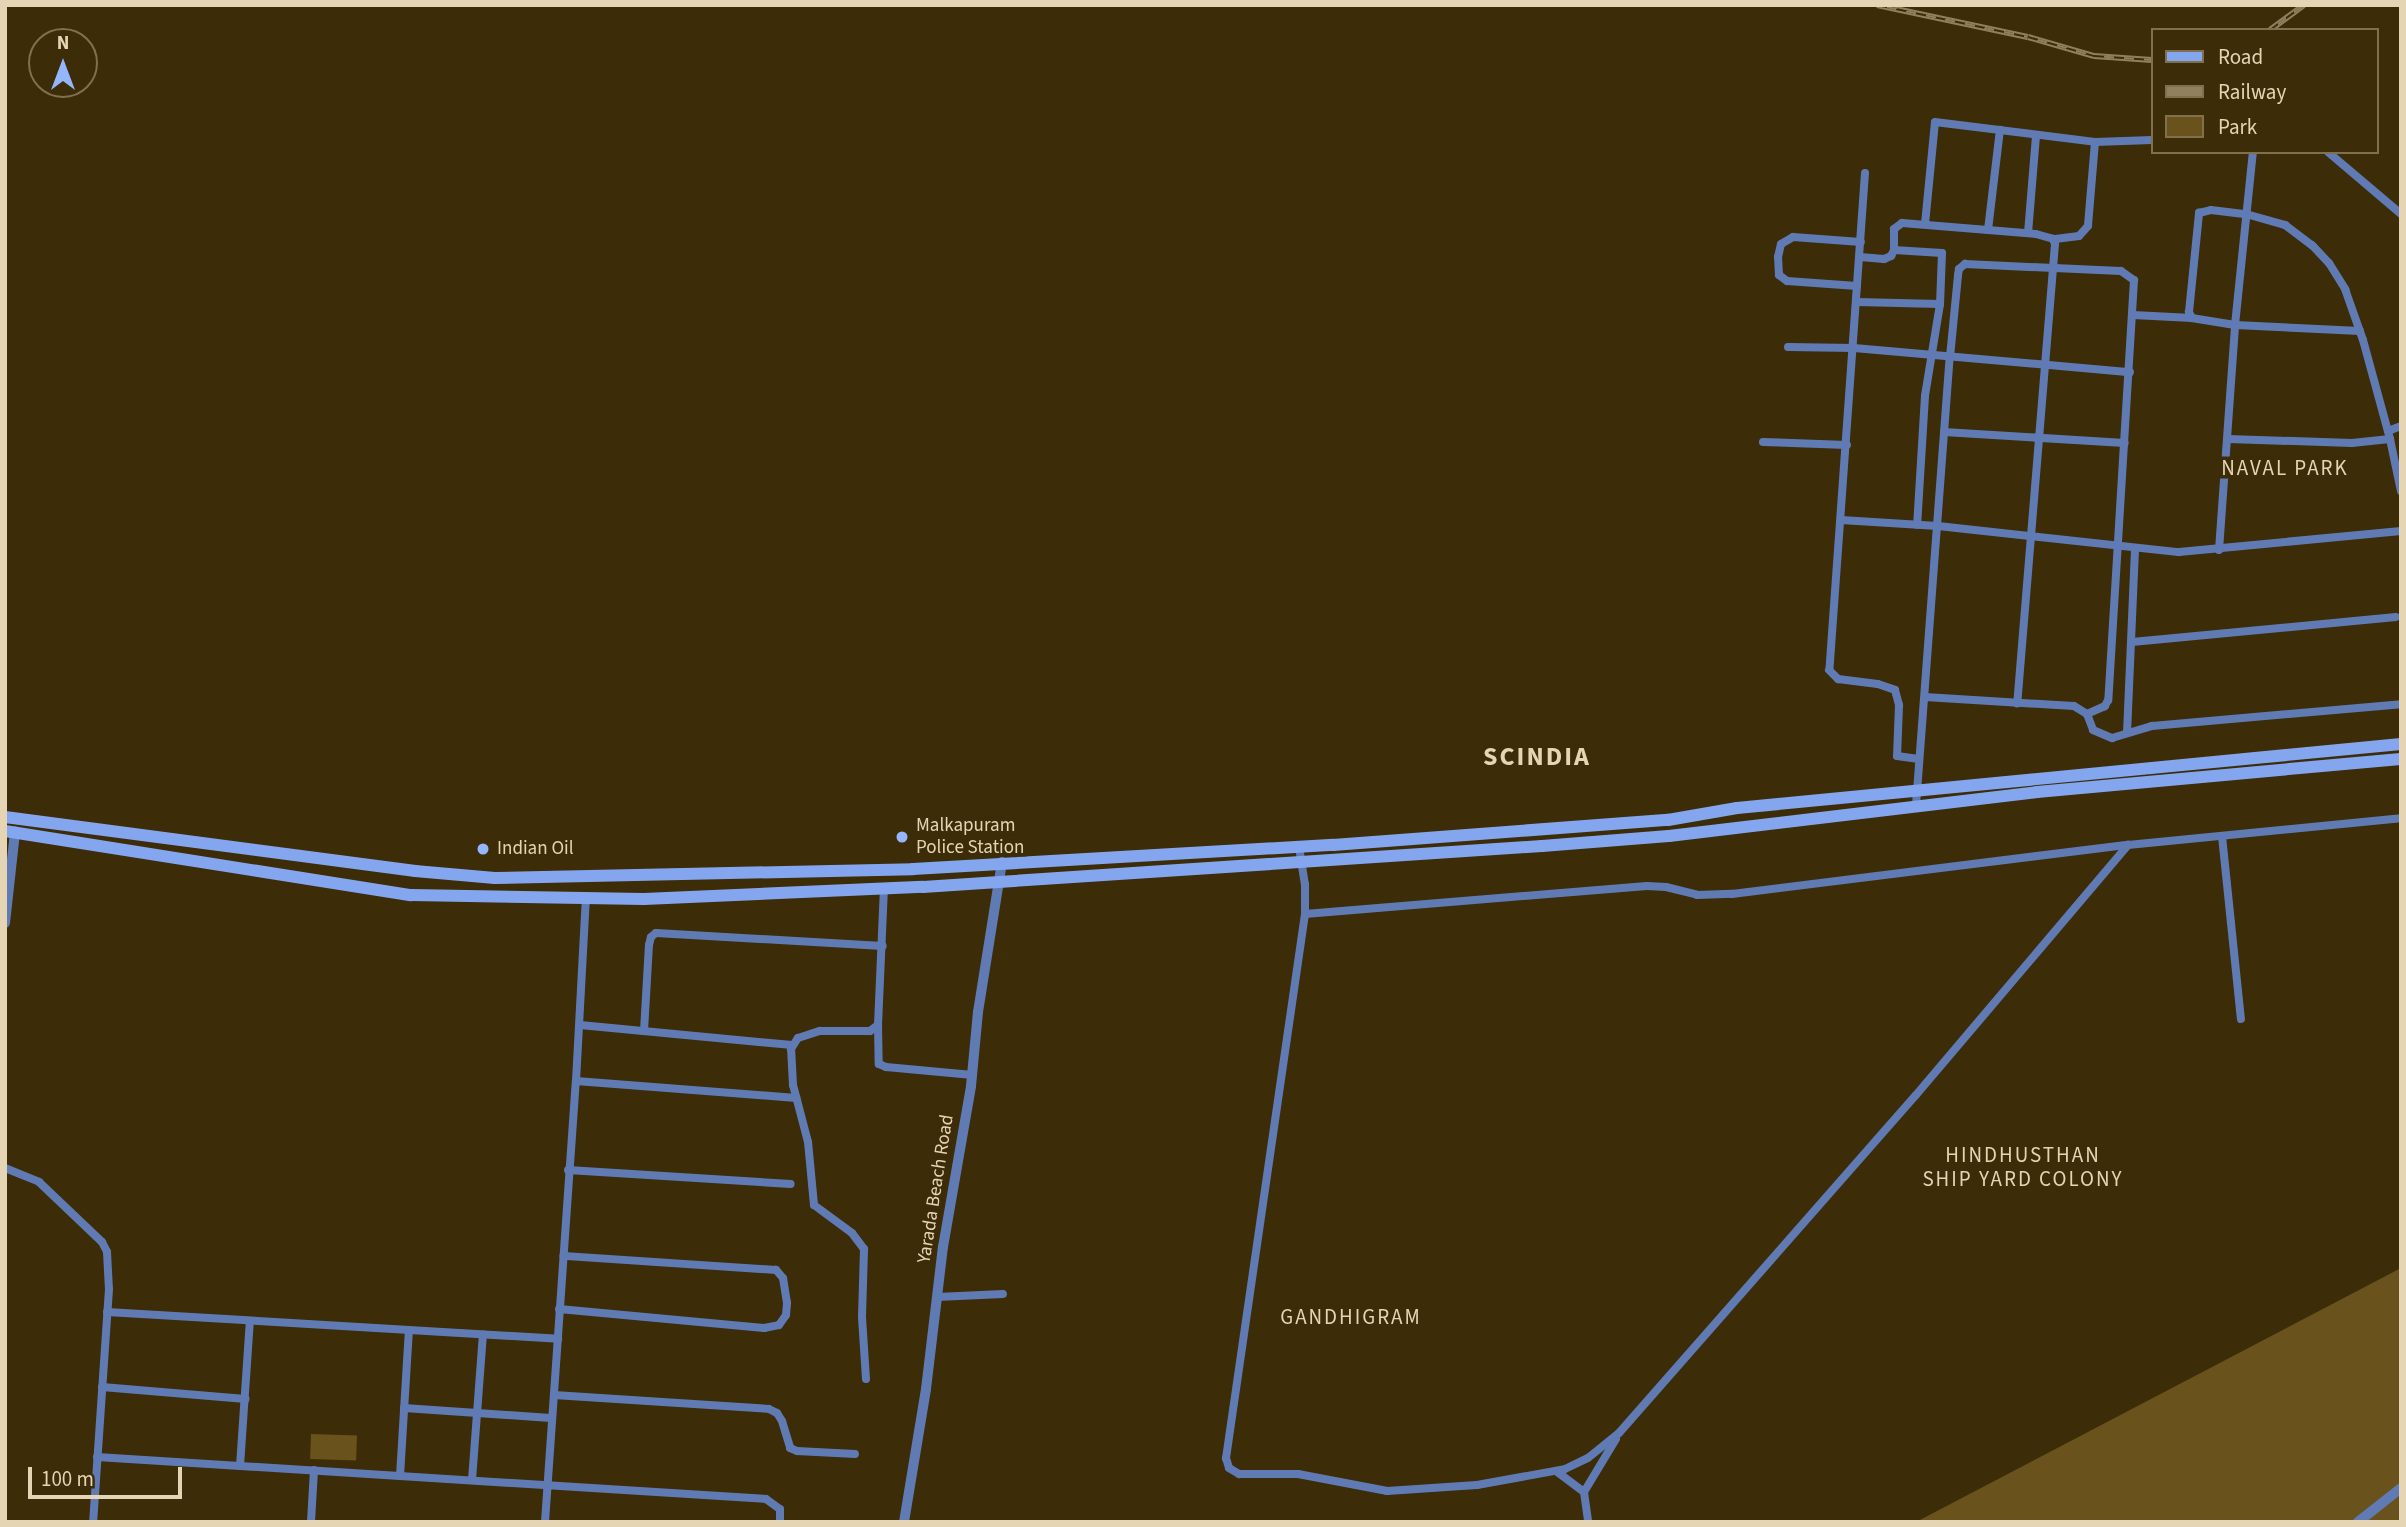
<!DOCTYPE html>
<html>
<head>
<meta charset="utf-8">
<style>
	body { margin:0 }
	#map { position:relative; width:2406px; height:1527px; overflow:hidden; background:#3c2c08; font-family:"Source Sans 3",sans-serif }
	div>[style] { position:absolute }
	.green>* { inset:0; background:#6a521c; transform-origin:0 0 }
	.minor>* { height:8px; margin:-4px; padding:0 4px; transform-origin:4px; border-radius:4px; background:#607bb4 }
	.tertiary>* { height:10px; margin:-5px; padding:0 5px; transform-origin:5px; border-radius:5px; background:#607bb4 }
	.secondary>* { height:12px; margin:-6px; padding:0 6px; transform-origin:6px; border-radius:6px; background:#84a6ef }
	.rail>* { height:6px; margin-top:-3px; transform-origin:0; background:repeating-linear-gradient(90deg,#3c2c08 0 10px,#90805e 0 20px); box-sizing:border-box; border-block:2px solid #90805e }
	.dots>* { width:19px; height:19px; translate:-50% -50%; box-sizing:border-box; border:4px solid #3c2c08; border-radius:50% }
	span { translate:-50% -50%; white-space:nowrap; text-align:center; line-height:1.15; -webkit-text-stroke:7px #3c2c08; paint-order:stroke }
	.poi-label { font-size:19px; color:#e5d5b5 }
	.left { translate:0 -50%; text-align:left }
	.street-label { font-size:19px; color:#e5d5b5 }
	.neighbourhood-label { font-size:21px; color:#e5d5b5; letter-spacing:2px }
	.district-label { font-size:26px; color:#e5d5b5; font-weight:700; letter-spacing:2px }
	.frame { position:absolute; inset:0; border:7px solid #e5d5b5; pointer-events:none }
	.legend { position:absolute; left:2151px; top:28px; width:228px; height:126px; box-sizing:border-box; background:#3c2c08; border:2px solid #80704d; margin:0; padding:9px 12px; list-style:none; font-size:21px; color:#e5d5b5 }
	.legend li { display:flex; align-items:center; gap:14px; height:35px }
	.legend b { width:35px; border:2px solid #80704d }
	.north { position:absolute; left:28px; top:28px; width:70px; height:70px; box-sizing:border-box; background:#3c2c08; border:2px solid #80704d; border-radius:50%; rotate:0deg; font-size:19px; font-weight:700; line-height:28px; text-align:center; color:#e5d5b5 }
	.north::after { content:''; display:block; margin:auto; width:24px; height:32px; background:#95b6fd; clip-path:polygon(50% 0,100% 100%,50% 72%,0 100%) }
	.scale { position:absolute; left:28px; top:1467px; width:154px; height:32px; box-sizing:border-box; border:4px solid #e5d5b5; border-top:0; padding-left:9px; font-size:21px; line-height:24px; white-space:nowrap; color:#e5d5b5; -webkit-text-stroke:5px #3c2c08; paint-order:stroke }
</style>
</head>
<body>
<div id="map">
	<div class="green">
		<i style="clip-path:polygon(2401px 1268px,2401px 1522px,1916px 1522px)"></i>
		<i style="left:311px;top:1434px;width:46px;height:25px;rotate:2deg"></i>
	</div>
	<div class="minor">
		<i style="left:2095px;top:142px;width:57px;rotate:-2deg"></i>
		<i style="left:2328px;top:152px;width:96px;rotate:40.3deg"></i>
		<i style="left:1865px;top:173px;width:498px;rotate:94.1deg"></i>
		<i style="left:1829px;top:670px;width:13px;rotate:45deg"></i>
		<i style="left:1838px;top:679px;width:40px;rotate:7.1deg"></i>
		<i style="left:1878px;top:684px;width:18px;rotate:19deg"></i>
		<i style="left:1895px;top:690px;width:16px;rotate:75deg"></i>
		<i style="left:1899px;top:705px;width:51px;rotate:92.2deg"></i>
		<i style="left:1897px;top:756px;width:22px;rotate:8deg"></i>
		<i style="left:1925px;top:224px;width:102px;rotate:-84.4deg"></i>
		<i style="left:1935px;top:122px;width:161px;rotate:7.1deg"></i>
		<i style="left:2095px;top:142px;width:84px;rotate:94.8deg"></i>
		<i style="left:2088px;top:226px;width:13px;rotate:132deg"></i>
		<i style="left:2079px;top:236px;width:26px;rotate:173deg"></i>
		<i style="left:1988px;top:230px;width:101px;rotate:-83.2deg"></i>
		<i style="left:2028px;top:233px;width:98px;rotate:-85.3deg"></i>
		<i style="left:1894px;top:250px;width:48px;rotate:3.6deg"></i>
		<i style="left:1942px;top:253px;width:51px;rotate:92.2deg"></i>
		<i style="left:1940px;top:304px;width:93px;rotate:99.3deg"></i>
		<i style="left:1925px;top:396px;width:129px;rotate:93.5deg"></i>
		<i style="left:1860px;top:257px;width:24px;rotate:5deg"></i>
		<i style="left:1884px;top:259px;width:8px;rotate:-23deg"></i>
		<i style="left:1891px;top:256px;width:7px;rotate:-63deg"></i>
		<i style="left:1894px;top:250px;width:21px;rotate:-90deg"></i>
		<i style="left:1894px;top:229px;width:10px;rotate:-37deg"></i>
		<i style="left:1902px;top:223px;width:134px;rotate:4.7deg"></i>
		<i style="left:2036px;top:234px;width:18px;rotate:16deg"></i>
		<i style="left:2053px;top:239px;width:5px;rotate:68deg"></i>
		<i style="left:2055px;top:244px;width:461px;rotate:94.7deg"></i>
		<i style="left:1857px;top:286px;width:70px;rotate:-175.9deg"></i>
		<i style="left:1787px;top:281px;width:10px;rotate:-143deg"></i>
		<i style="left:1779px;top:275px;width:18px;rotate:-93deg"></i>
		<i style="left:1778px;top:257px;width:13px;rotate:-77deg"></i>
		<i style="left:1781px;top:244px;width:14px;rotate:-30deg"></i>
		<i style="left:1793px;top:237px;width:68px;rotate:4.2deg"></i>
		<i style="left:1856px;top:302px;width:84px;rotate:1.4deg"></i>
		<i style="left:2133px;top:315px;width:59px;rotate:2.9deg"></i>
		<i style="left:2360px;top:331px;width:125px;rotate:-177.3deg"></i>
		<i style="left:2235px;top:325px;width:44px;rotate:-170.8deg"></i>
		<i style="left:2192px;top:318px;width:7px;rotate:-117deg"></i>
		<i style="left:2189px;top:312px;width:100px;rotate:-84.2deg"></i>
		<i style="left:2199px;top:213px;width:12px;rotate:-14deg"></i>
		<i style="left:2211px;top:210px;width:35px;rotate:7deg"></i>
		<i style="left:2246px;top:214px;width:41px;rotate:15.8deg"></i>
		<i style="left:2285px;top:225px;width:34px;rotate:37deg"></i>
		<i style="left:2312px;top:245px;width:25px;rotate:47deg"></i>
		<i style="left:2329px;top:263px;width:31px;rotate:58deg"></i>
		<i style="left:2345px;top:289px;width:54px;rotate:70.6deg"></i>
		<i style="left:2363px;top:340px;width:103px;rotate:74.7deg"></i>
		<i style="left:2390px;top:439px;width:53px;rotate:78.1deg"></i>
		<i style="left:1788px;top:347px;width:66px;rotate:0.9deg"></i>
		<i style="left:1854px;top:348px;width:277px;rotate:5deg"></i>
		<i style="left:2388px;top:431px;width:14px;rotate:-21deg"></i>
		<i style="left:1944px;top:432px;width:181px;rotate:3.5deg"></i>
		<i style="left:2228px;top:439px;width:124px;rotate:1.8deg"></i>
		<i style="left:2352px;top:443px;width:38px;rotate:-6deg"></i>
		<i style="left:1763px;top:442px;width:84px;rotate:2deg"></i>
		<i style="left:1841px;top:520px;width:97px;rotate:3.5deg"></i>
		<i style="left:1938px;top:526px;width:242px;rotate:6.2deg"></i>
		<i style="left:2179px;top:552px;width:223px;rotate:-5.4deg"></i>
		<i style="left:2219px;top:550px;width:226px;rotate:-85.9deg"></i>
		<i style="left:2235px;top:325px;width:174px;rotate:-84.1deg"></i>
		<i style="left:2132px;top:642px;width:265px;rotate:-5.4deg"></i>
		<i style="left:1925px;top:697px;width:149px;rotate:3.5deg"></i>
		<i style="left:2074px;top:706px;width:15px;rotate:32deg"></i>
		<i style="left:2087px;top:714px;width:17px;rotate:69deg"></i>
		<i style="left:2093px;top:730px;width:21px;rotate:23deg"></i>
		<i style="left:2112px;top:738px;width:42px;rotate:-16.7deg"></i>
		<i style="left:2152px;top:726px;width:250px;rotate:-5deg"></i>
		<i style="left:2127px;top:733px;width:183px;rotate:-87.5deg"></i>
		<i style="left:1916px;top:805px;width:449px;rotate:-85.7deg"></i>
		<i style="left:1950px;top:357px;width:82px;rotate:-84.4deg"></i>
		<i style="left:1958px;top:275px;width:6px;rotate:-81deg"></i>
		<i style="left:1959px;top:269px;width:8px;rotate:-40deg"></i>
		<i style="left:1965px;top:264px;width:156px;rotate:2.6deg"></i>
		<i style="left:2121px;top:271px;width:16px;rotate:35deg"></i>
		<i style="left:2134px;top:280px;width:421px;rotate:93.5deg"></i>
		<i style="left:2108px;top:700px;width:7px;rotate:117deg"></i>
		<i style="left:2105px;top:706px;width:20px;rotate:156deg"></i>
		<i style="left:2222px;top:836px;width:184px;rotate:84.1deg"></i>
		<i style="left:1299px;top:847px;width:37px;rotate:81deg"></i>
		<i style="left:1305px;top:884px;width:30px;rotate:90deg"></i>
		<i style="left:1305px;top:914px;width:550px;rotate:98.26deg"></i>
		<i style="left:1226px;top:1458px;width:10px;rotate:73deg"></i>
		<i style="left:1229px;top:1468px;width:12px;rotate:31deg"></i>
		<i style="left:1239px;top:1474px;width:59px"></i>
		<i style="left:1298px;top:1474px;width:91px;rotate:10.8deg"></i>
		<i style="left:1387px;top:1491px;width:90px;rotate:-3.8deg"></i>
		<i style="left:1477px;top:1485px;width:89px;rotate:-10.3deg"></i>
		<i style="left:1565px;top:1469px;width:25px;rotate:-26deg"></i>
		<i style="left:1588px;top:1458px;width:40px;rotate:-39deg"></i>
		<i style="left:1619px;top:1433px;width:450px;rotate:-48.7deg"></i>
		<i style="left:1916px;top:1095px;width:328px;rotate:-49.7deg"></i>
		<i style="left:1305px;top:914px;width:343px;rotate:-4.7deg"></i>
		<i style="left:1647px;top:886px;width:19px;rotate:3deg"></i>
		<i style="left:1666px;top:887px;width:32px;rotate:14deg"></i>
		<i style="left:1697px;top:895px;width:35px;rotate:-2deg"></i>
		<i style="left:1732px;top:894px;width:399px;rotate:-7.1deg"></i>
		<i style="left:2128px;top:845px;width:274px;rotate:-5.6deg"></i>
		<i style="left:580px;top:1025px;width:213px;rotate:5.4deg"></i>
		<i style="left:878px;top:1025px;width:39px;rotate:89deg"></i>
		<i style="left:879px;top:1064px;width:8px;rotate:23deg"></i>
		<i style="left:886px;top:1067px;width:87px;rotate:5.3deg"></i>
		<i style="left:644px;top:1031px;width:86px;rotate:-86.7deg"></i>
		<i style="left:649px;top:945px;width:8px;rotate:-76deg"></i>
		<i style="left:651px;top:937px;width:6px;rotate:-39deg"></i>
		<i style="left:656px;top:933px;width:227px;rotate:3.3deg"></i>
		<i style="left:576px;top:1081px;width:182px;rotate:-86.9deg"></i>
		<i style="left:5px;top:1168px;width:37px;rotate:22deg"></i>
		<i style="left:39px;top:1182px;width:87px;rotate:43.6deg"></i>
		<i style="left:102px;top:1242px;width:11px;rotate:63deg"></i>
		<i style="left:107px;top:1252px;width:37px;rotate:87deg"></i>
		<i style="left:109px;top:1289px;width:234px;rotate:93.9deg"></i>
		<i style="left:568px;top:1170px;width:223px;rotate:3.6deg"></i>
		<i style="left:937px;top:1297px;width:66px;rotate:-2.6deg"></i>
		<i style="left:559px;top:1309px;width:206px;rotate:5.3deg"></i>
		<i style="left:764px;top:1328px;width:15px;rotate:-11deg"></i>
		<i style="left:779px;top:1325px;width:12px;rotate:-55deg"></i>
		<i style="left:786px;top:1315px;width:12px;rotate:-85deg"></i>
		<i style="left:787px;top:1303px;width:25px;rotate:-99deg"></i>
		<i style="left:783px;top:1278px;width:11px;rotate:-131deg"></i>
		<i style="left:776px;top:1270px;width:213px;rotate:-176.2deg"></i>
		<i style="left:107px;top:1312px;width:452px;rotate:3.4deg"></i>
		<i style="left:866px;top:1379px;width:62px;rotate:-93.7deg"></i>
		<i style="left:862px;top:1317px;width:68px;rotate:-88.3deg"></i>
		<i style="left:864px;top:1249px;width:20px;rotate:-127deg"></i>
		<i style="left:852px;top:1233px;width:47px;rotate:-143.6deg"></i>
		<i style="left:814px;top:1205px;width:63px;rotate:-95.4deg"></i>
		<i style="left:808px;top:1142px;width:59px;rotate:-104.7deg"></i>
		<i style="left:793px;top:1085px;width:36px;rotate:-93deg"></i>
		<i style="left:791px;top:1049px;width:13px;rotate:-58deg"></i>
		<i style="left:798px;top:1038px;width:23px;rotate:-18deg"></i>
		<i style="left:820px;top:1031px;width:50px"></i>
		<i style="left:870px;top:1031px;width:10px;rotate:-37deg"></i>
		<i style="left:878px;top:1025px;width:137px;rotate:-87.5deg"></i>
		<i style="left:102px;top:1387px;width:144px;rotate:4.8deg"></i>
		<i style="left:554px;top:1395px;width:215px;rotate:3.7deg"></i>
		<i style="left:769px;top:1409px;width:9px;rotate:27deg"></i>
		<i style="left:777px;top:1413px;width:9px;rotate:58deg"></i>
		<i style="left:782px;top:1421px;width:28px;rotate:73deg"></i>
		<i style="left:790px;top:1448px;width:8px;rotate:23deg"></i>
		<i style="left:797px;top:1451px;width:58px;rotate:3deg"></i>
		<i style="left:404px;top:1408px;width:147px;rotate:3.9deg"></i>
		<i style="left:97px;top:1457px;width:670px;rotate:3.59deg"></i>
		<i style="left:766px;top:1499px;width:17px;rotate:36deg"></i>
		<i style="left:780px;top:1509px;width:13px;rotate:90deg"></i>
		<i style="left:240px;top:1466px;width:145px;rotate:-86.1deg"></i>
		<i style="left:1556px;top:1471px;width:35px;rotate:37deg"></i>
		<i style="left:1584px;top:1492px;width:30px;rotate:82deg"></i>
		<i style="left:400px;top:1476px;width:146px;rotate:-86.5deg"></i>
		<i style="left:472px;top:1480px;width:146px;rotate:-85.7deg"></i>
		<i style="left:1584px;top:1492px;width:62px;rotate:-58.9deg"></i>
		<i style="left:311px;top:1522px;width:52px;rotate:-86.7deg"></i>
		<i style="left:545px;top:1522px;width:442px;rotate:-86deg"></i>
		<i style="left:576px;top:1081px;width:221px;rotate:4.4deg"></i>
	</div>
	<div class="tertiary">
		<i style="left:5px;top:923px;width:92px;rotate:-83.7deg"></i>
		<i style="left:904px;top:1522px;width:135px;rotate:-80.6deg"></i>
		<i style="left:926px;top:1389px;width:143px;rotate:-83.2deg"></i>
		<i style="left:943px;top:1247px;width:163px;rotate:-80.1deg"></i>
		<i style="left:971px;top:1086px;width:74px;rotate:-84.6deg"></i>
		<i style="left:978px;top:1012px;width:152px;rotate:-80.9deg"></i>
		<i style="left:2358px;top:1522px;width:55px;rotate:-38.3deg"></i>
	</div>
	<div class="secondary">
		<i style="left:5px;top:817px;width:414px;rotate:7.5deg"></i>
		<i style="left:415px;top:871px;width:80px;rotate:5deg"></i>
		<i style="left:495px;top:878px;width:418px;rotate:-1.2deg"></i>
		<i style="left:913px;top:869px;width:421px;rotate:-3.3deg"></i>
		<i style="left:1333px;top:845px;width:336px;rotate:-4.3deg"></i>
		<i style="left:1668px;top:820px;width:70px;rotate:-9.9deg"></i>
		<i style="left:1737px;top:808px;width:667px;rotate:-5.51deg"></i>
		<i style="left:5px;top:831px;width:411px;rotate:9deg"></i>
		<i style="left:411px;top:895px;width:233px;rotate:1deg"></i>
		<i style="left:644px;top:899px;width:279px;rotate:-2.5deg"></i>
		<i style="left:923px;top:887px;width:620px;rotate:-3.79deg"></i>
		<i style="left:1542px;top:846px;width:127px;rotate:-4.5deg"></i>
		<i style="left:1669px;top:836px;width:371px;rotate:-6.8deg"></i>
		<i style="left:2037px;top:792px;width:365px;rotate:-5.2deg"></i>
	</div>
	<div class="rail">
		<i style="left:1877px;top:5px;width:154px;rotate:12deg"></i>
		<i style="left:2028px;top:37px;width:69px;rotate:16.1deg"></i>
		<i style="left:2094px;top:56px;width:58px;rotate:3.9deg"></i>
		<i style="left:2270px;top:30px;width:42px;rotate:-36.3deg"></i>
	</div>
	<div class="dots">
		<i style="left:902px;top:837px;background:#95b6fd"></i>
		<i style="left:483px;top:849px;background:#95b6fd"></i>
	</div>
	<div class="poi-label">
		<span class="left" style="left:916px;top:837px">Malkapuram<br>Police Station</span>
		<span class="left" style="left:497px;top:849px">Indian Oil</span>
	</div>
	<div class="street-label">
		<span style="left:936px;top:1189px;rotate:-81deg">Yarada Beach Road</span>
	</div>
	<div class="neighbourhood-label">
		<span style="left:2285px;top:468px">NAVAL PARK</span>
		<span style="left:2023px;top:1167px">HINDHUSTHAN<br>SHIP YARD COLONY</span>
		<span style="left:1351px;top:1317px">GANDHIGRAM</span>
	</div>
	<div class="district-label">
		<span style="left:1537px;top:757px">SCINDIA</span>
	</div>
	<div class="frame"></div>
	<ul class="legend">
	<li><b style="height:9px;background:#84a6ef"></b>Road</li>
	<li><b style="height:9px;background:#90805e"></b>Railway</li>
	<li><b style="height:19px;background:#6a521c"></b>Park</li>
	</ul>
	<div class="north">N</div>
	<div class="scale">100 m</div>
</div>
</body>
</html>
